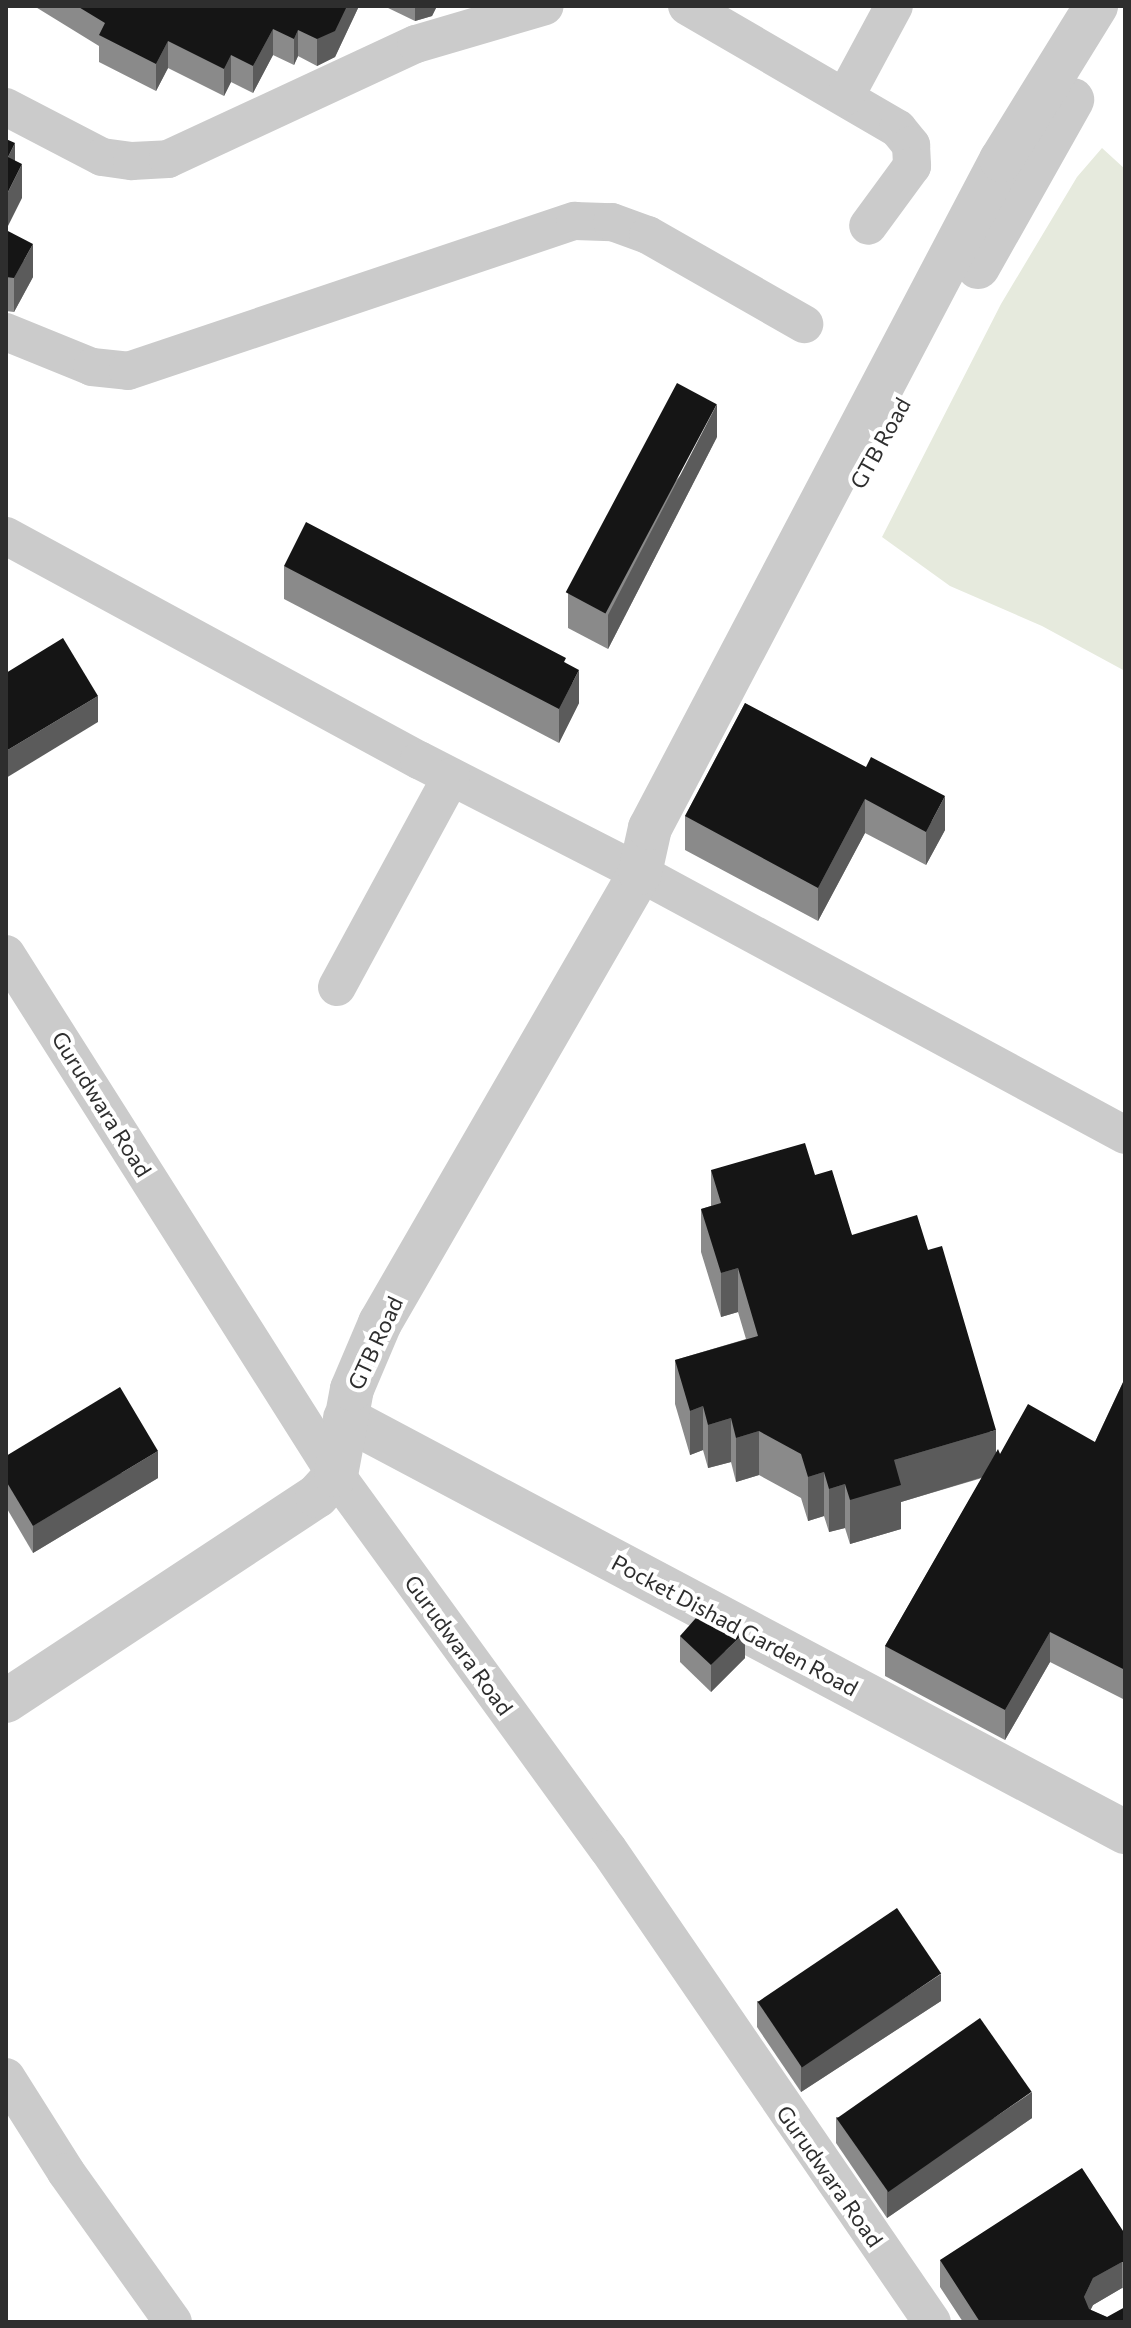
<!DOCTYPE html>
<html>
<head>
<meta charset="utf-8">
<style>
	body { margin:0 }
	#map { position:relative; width:1131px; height:2328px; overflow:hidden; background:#fff; font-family:Commissioner,sans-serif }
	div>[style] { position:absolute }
	.green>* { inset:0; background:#e6eadd }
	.minor>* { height:38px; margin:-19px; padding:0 19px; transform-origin:19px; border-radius:19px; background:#cbcbcb }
	.tertiary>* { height:44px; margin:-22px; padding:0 22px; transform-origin:22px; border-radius:22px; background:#cbcbcb }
	.wall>* { inset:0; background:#8a8a8a }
	.shaded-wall>* { inset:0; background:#5b5b5b }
	.building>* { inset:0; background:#151515; transform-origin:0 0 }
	span { translate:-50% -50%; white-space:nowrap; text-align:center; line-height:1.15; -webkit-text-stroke:8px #fff; paint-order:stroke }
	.street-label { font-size:22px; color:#2e2e2e }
	.frame { position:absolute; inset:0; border:8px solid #2e2e2e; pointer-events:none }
</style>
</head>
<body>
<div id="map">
	<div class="green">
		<i style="clip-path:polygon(1102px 148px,1125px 169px,1125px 671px,1042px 626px,950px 586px,882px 537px,1001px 304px,1077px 177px)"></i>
	</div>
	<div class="minor">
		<i style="left:687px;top:6px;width:244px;rotate:30.2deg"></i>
		<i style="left:898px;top:129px;width:21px;rotate:51deg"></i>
		<i style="left:911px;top:145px;width:21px;rotate:87deg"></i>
		<i style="left:912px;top:166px;width:74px;rotate:126.3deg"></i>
		<i style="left:845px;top:97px;width:103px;rotate:-61.7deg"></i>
		<i style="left:6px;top:107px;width:108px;rotate:27.5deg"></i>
		<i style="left:102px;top:157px;width:30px;rotate:8deg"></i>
		<i style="left:132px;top:161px;width:36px;rotate:-3deg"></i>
		<i style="left:168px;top:159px;width:273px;rotate:-24.9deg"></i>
		<i style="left:416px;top:44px;width:134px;rotate:-16.4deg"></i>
		<i style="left:6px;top:332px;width:93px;rotate:22.1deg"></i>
		<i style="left:92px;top:367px;width:36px;rotate:6deg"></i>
		<i style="left:128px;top:371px;width:471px;rotate:-18.6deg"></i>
		<i style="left:575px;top:221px;width:37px;rotate:2deg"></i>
		<i style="left:612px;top:222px;width:38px;rotate:20deg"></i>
		<i style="left:648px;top:235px;width:180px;rotate:29.7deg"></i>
		<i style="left:6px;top:536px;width:470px;rotate:28.5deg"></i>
		<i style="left:419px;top:760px;width:248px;rotate:27.1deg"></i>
		<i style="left:640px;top:873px;width:551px;rotate:28.38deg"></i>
		<i style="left:6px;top:954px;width:617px;rotate:57.65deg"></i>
		<i style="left:336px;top:1475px;width:462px;rotate:54deg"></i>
		<i style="left:608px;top:1849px;width:573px;rotate:55.59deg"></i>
		<i style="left:337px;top:987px;width:239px;rotate:-61.5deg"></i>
		<i style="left:6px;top:2077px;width:112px;rotate:57.7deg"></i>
		<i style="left:66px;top:2172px;width:184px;rotate:54.5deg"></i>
	</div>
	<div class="tertiary">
		<i style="left:978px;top:267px;width:192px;rotate:-60.6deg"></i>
		<i style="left:345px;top:1418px;width:883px;rotate:27.96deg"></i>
		<i style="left:6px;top:1701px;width:372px;rotate:-33.4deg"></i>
		<i style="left:317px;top:1496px;width:28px;rotate:-48deg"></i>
		<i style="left:336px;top:1475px;width:87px;rotate:-79.5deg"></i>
		<i style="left:352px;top:1389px;width:72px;rotate:-67deg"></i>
		<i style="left:380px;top:1323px;width:520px;rotate:-59.98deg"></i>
		<i style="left:640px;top:873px;width:46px;rotate:-77.5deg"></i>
		<i style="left:650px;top:828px;width:755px;rotate:-62.28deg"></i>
		<i style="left:1001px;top:160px;width:181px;rotate:-58.3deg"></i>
	</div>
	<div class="wall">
		<i style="clip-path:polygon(34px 6px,359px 6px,335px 57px,317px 66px,298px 56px,294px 65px,273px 55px,253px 93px,231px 82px,224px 96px,168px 68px,156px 91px,99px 62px,99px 46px)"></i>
		<i style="clip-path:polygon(384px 6px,437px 6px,432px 16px,415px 21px)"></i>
		<i style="clip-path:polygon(6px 230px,33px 277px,14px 312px,6px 311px)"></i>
		<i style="clip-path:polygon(717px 437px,608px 649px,568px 628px,568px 594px)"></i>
		<i style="clip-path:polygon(284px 566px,566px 663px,579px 703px,559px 743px,284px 599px)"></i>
		<i style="clip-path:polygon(745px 703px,945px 830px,926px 865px,865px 833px,818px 921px,685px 850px,685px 816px)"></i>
		<i style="clip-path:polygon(711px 1170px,815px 1175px,852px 1235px,928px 1250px,996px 1452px,1000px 1454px,1095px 1442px,1125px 1378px,1125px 1700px,1050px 1662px,1005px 1740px,885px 1676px,885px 1646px,982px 1478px,901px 1502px,901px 1529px,850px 1544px,845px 1528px,829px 1532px,824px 1516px,808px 1521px,801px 1498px,759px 1475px,736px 1482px,731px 1462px,708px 1468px,703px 1450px,690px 1455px,675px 1404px,675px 1360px,746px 1339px,738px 1312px,721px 1317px,701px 1252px,701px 1209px,711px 1206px)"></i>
		<i style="clip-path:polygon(6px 1456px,158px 1478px,33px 1553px,6px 1507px)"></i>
		<i style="clip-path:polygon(680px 1636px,745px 1658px,711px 1692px,680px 1662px)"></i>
		<i style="clip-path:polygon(757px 2001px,941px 2001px,801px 2092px,757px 2027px)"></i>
		<i style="clip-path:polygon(836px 2117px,1032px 2118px,887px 2218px,836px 2143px)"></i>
		<i style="clip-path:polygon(1125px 2234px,1125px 2289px,1122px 2288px,1093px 2305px,1090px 2310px,1107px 2317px,1125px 2322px,963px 2322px,940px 2287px,940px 2260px)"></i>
	</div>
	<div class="shaded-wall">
		<i style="clip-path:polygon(347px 6px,359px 6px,335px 57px,317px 66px,317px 39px)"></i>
		<i style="clip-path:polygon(415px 6px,437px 6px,432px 16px,415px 21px)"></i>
		<i style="clip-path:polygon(273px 29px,273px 55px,253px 93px,253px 66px)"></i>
		<i style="clip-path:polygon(298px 30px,298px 56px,294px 65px,294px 39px)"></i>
		<i style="clip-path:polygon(168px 41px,168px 68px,156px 91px,156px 64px)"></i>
		<i style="clip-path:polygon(231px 55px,231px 82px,224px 96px,224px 69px)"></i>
		<i style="clip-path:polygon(15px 143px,15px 177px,8px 157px)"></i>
		<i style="clip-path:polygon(22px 164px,22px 198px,6px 230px,6px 196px)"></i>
		<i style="clip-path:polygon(33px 244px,33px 277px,14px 312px,14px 278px)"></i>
		<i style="clip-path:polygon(717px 404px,717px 437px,608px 649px,608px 615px)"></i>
		<i style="clip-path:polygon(579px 670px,579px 703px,559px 743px,559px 709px)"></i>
		<i style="clip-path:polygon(98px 696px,98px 722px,6px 778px,6px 751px)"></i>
		<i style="clip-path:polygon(945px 796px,945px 830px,926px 865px,926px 832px)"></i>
		<i style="clip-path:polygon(865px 799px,865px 833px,818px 921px,818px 888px)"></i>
		<i style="clip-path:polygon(738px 1268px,738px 1312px,721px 1317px,721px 1273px)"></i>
		<i style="clip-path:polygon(703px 1406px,703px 1450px,690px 1455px,690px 1411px)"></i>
		<i style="clip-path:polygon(731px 1418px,731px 1462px,708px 1468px,708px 1425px)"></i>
		<i style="clip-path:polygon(996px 1430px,996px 1473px,901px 1502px,901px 1529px,850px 1544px,850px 1500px,894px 1460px)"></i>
		<i style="clip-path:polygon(759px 1431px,759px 1475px,736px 1482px,736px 1438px)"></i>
		<i style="clip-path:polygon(158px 1451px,158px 1478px,33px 1553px,33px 1526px)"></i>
		<i style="clip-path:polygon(824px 1472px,824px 1516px,808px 1521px,808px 1477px)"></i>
		<i style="clip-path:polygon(845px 1484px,845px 1528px,829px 1532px,829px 1489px)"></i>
		<i style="clip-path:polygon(745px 1632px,745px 1658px,711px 1692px,711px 1665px)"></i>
		<i style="clip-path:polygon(1050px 1632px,1050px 1662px,1005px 1740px,1005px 1710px)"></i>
		<i style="clip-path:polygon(941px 1974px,941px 2001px,801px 2092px,801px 2066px)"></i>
		<i style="clip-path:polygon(1032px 2092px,1032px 2118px,887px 2218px,887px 2191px)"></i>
		<i style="clip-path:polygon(1122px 2262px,1122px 2288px,1093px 2305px,1085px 2322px,1084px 2297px,1093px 2278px)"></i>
	</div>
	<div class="building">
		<i style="clip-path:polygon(77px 6px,347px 6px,335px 31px,317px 39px,298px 30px,294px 39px,273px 29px,253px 66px,231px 55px,224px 69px,168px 41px,156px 64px,99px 35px,105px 23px)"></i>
		<i style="clip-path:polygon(6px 139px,15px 143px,8px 157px,22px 164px,6px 196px)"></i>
		<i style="clip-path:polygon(6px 230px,33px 244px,14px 278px,6px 277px)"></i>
		<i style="left:677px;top:383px;width:45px;height:237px;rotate:28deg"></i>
		<i style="clip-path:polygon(306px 522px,566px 658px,564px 662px,579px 670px,559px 709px,284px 566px)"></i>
		<i style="clip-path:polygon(63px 638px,98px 696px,6px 751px,6px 673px)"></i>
		<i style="clip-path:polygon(745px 703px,866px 767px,871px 757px,945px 796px,926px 832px,865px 799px,818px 888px,685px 816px)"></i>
		<i style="clip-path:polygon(805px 1143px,815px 1175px,832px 1170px,852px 1235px,917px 1215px,928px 1250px,942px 1246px,996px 1430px,894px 1460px,901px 1485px,850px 1500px,845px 1484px,829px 1489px,824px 1472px,808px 1477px,801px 1454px,759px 1431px,736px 1438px,731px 1418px,708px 1425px,703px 1406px,690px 1411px,675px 1360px,758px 1336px,738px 1268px,721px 1273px,701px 1209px,721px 1203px,711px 1170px)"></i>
		<i style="clip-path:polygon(1125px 1378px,1125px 1670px,1050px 1632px,1005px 1710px,885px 1646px,998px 1449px,1000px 1454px,1028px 1404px,1095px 1442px)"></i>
		<i style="clip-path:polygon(120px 1387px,158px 1451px,33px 1526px,6px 1481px,6px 1456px)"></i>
		<i style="clip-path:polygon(703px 1610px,745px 1632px,711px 1665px,680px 1636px)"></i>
		<i style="left:897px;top:1908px;width:79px;height:168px;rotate:56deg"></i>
		<i style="left:980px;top:2018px;width:90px;height:175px;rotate:55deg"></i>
		<i style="clip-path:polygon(1082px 2168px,1125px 2234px,1125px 2262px,1122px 2262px,1093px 2278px,1084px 2297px,1089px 2309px,1107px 2317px,1125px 2307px,1125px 2322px,980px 2322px,940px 2260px)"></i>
	</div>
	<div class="street-label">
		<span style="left:880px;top:443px;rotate:-61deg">GTB Road</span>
		<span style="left:102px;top:1104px;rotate:58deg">Gurudwara Road</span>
		<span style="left:375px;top:1343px;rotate:-65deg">GTB Road</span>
		<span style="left:735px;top:1625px;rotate:28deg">Pocket Dishad Garden Road</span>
		<span style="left:459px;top:1645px;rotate:54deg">Gurudwara Road</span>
		<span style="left:830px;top:2176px;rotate:55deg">Gurudwara Road</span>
	</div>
	<div class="frame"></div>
</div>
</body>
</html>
